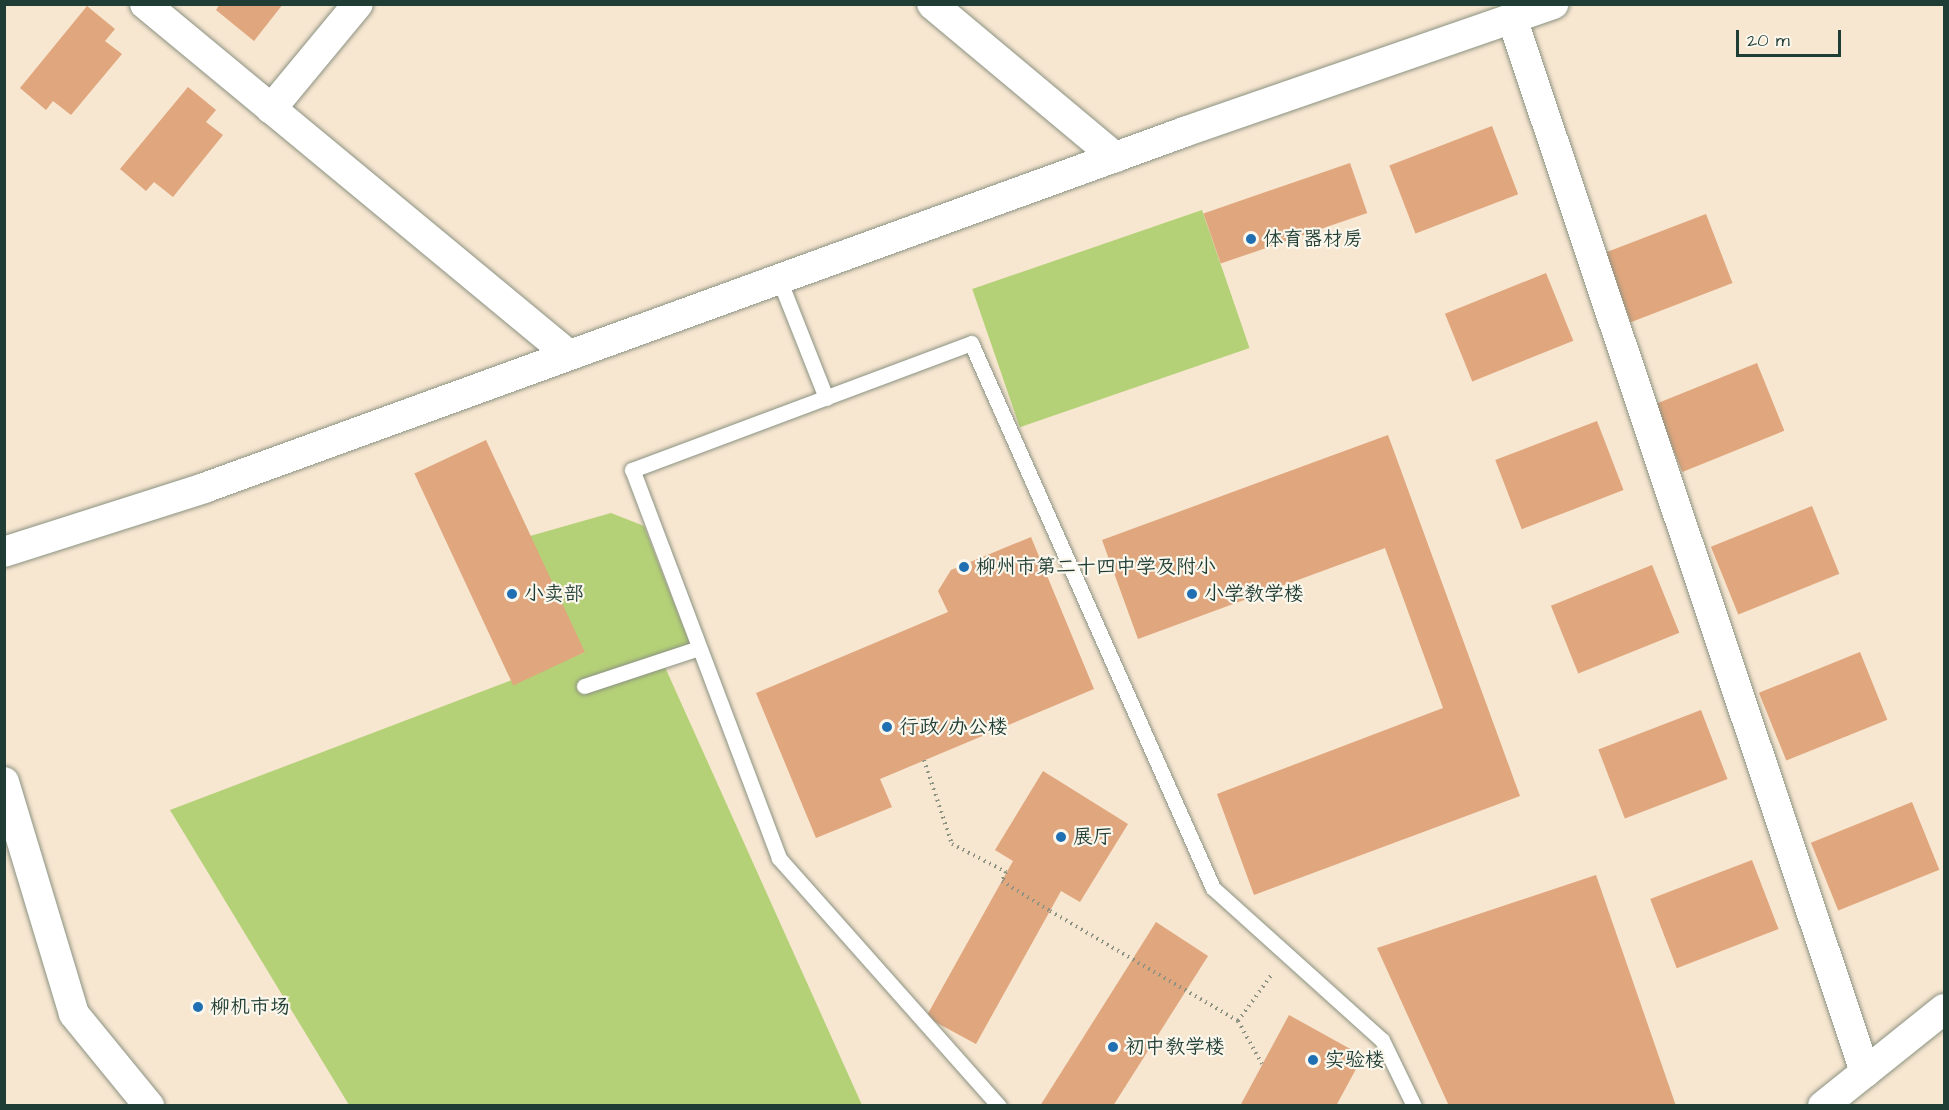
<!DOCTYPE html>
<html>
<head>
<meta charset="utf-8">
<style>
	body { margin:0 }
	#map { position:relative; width:1949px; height:1110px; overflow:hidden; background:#f7e6d0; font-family:"Architects Daughter","LXGW WenKai TC",sans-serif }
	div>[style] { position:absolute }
	.green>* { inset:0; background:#b5d177; transform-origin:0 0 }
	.building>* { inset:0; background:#e0a67d; transform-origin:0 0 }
	.path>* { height:4px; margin-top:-2px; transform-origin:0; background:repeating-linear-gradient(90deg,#8b9282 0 1.5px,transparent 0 6px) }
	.roads { filter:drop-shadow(0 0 2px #8b9282) drop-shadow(0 0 2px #8b9282) }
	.service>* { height:15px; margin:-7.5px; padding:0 7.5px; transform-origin:7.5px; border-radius:7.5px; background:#fff }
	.minor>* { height:30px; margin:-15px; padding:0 15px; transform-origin:15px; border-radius:15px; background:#fff }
	.dots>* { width:16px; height:16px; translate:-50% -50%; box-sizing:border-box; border:3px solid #fbf7ec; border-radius:50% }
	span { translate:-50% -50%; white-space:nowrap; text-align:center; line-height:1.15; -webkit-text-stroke:4.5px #fbf7ec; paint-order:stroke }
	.poi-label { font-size:20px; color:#1f3d34 }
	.left { translate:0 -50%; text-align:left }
	.frame { position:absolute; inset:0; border:6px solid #1f3d34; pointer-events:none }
	.scale { position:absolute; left:1736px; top:30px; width:105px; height:27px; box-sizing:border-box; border:3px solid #1f3d34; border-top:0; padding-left:8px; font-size:18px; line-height:21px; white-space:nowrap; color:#1f3d34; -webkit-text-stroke:4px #fbf7ec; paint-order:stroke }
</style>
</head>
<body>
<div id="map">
	<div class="green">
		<i style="left:1202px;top:210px;width:146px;height:243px;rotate:71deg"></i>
		<i style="clip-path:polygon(611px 513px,644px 526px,690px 644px,660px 656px,862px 1105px,349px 1105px,170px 810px,583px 653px,530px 536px)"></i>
	</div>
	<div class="building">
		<i style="clip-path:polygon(220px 4px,283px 4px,254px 41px,216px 10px)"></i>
		<i style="clip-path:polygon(87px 6px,115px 29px,105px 41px,122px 54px,71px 115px,53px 101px,46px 110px,20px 88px)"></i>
		<i style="clip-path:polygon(188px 87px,216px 110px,206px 122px,223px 135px,173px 197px,154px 182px,146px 191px,120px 169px)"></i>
		<i style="left:1492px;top:126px;width:73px;height:110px;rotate:69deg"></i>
		<i style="left:1350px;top:163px;width:53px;height:155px;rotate:71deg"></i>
		<i style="left:1706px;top:214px;width:74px;height:109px;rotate:69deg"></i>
		<i style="left:1546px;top:273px;width:73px;height:109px;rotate:68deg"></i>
		<i style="left:1757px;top:363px;width:73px;height:110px;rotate:68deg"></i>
		<i style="left:1597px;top:421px;width:74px;height:109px;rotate:69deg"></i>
		<i style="clip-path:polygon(1388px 435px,1520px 796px,1254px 895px,1217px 794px,1443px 708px,1385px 548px,1138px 639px,1102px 540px)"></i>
		<i style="left:486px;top:440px;width:234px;height:79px;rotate:65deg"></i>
		<i style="left:1812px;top:506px;width:73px;height:109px;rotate:68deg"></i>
		<i style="clip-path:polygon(1031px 537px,1094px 689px,880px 779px,892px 807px,816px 838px,756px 693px,948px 612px,938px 591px,951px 570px)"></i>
		<i style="left:1652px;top:565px;width:73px;height:109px;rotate:68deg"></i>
		<i style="left:1860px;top:652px;width:73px;height:109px;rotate:68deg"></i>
		<i style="left:1701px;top:710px;width:74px;height:110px;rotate:69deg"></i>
		<i style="clip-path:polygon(1043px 771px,1128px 824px,1080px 902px,1061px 891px,976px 1044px,926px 1017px,1013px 861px,995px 850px)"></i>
		<i style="left:1912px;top:802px;width:73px;height:109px;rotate:68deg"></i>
		<i style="left:1752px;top:860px;width:74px;height:109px;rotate:69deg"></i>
		<i style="clip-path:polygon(1596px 875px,1676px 1106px,1449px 1106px,1377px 948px)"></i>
		<i style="clip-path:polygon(1156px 922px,1208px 956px,1113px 1106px,1040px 1106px)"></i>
		<i style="clip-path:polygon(1289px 1015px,1363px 1056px,1336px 1106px,1240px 1106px)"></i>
	</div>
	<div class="path">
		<i style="left:924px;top:760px;width:89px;rotate:71.6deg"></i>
		<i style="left:952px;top:844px;width:61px;rotate:27.4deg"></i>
		<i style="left:1006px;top:872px;width:10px;rotate:114deg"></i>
		<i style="left:1002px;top:881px;width:57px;rotate:32deg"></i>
		<i style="left:1050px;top:911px;width:218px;rotate:30.3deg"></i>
		<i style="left:1238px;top:1021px;width:49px;rotate:60.8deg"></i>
		<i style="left:1238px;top:1021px;width:58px;rotate:-54.1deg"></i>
	</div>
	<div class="roads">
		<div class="service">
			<i style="left:779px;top:279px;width:128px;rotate:68.4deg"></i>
			<i style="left:584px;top:686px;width:121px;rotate:-18.3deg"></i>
			<i style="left:999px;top:1106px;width:332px;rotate:-131.6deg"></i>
			<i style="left:779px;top:858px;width:415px;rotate:-110.7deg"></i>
			<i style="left:632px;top:470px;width:362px;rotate:-20.5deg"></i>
			<i style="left:971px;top:343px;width:596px;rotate:66.06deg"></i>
			<i style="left:1213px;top:888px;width:227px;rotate:42deg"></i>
			<i style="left:1382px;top:1040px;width:73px;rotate:64.1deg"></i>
		</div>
		<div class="minor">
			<i style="left:145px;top:4px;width:550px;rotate:39.62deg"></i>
			<i style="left:932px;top:4px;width:239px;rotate:39.9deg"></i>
			<i style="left:1512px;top:18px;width:1112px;rotate:71.48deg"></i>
			<i style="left:271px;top:109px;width:136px;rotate:-50.4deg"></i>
			<i style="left:4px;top:552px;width:210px;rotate:-17.7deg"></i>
			<i style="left:204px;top:488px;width:1043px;rotate:-19.96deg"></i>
			<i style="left:1184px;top:132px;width:391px;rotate:-19.1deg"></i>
			<i style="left:4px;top:782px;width:242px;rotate:73.2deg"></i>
			<i style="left:74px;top:1014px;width:119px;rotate:50.8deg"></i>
			<i style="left:1823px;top:1106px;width:155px;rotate:-38.7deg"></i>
		</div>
	</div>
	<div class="dots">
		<i style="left:1251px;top:239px;background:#1f6fb2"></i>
		<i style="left:964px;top:567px;background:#1f6fb2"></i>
		<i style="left:512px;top:594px;background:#1f6fb2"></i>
		<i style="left:1192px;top:594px;background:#1f6fb2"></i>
		<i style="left:887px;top:727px;background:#1f6fb2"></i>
		<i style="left:1061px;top:837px;background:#1f6fb2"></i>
		<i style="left:198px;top:1007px;background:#1f6fb2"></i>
		<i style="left:1113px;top:1047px;background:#1f6fb2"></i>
		<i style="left:1313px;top:1060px;background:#1f6fb2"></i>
	</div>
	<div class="poi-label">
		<span class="left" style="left:1263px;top:239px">体育器材房</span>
		<span class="left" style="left:976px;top:567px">柳州市第二十四中学及附小</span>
		<span class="left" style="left:524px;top:594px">小卖部</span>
		<span class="left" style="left:1204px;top:594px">小学教学楼</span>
		<span class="left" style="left:899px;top:727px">行政/办公楼</span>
		<span class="left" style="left:1073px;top:837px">展厅</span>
		<span class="left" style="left:210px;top:1007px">柳机市场</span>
		<span class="left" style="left:1125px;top:1047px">初中教学楼</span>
		<span class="left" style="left:1325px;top:1060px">实验楼</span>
	</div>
	<div class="frame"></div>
	<div class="scale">20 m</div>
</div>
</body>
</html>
